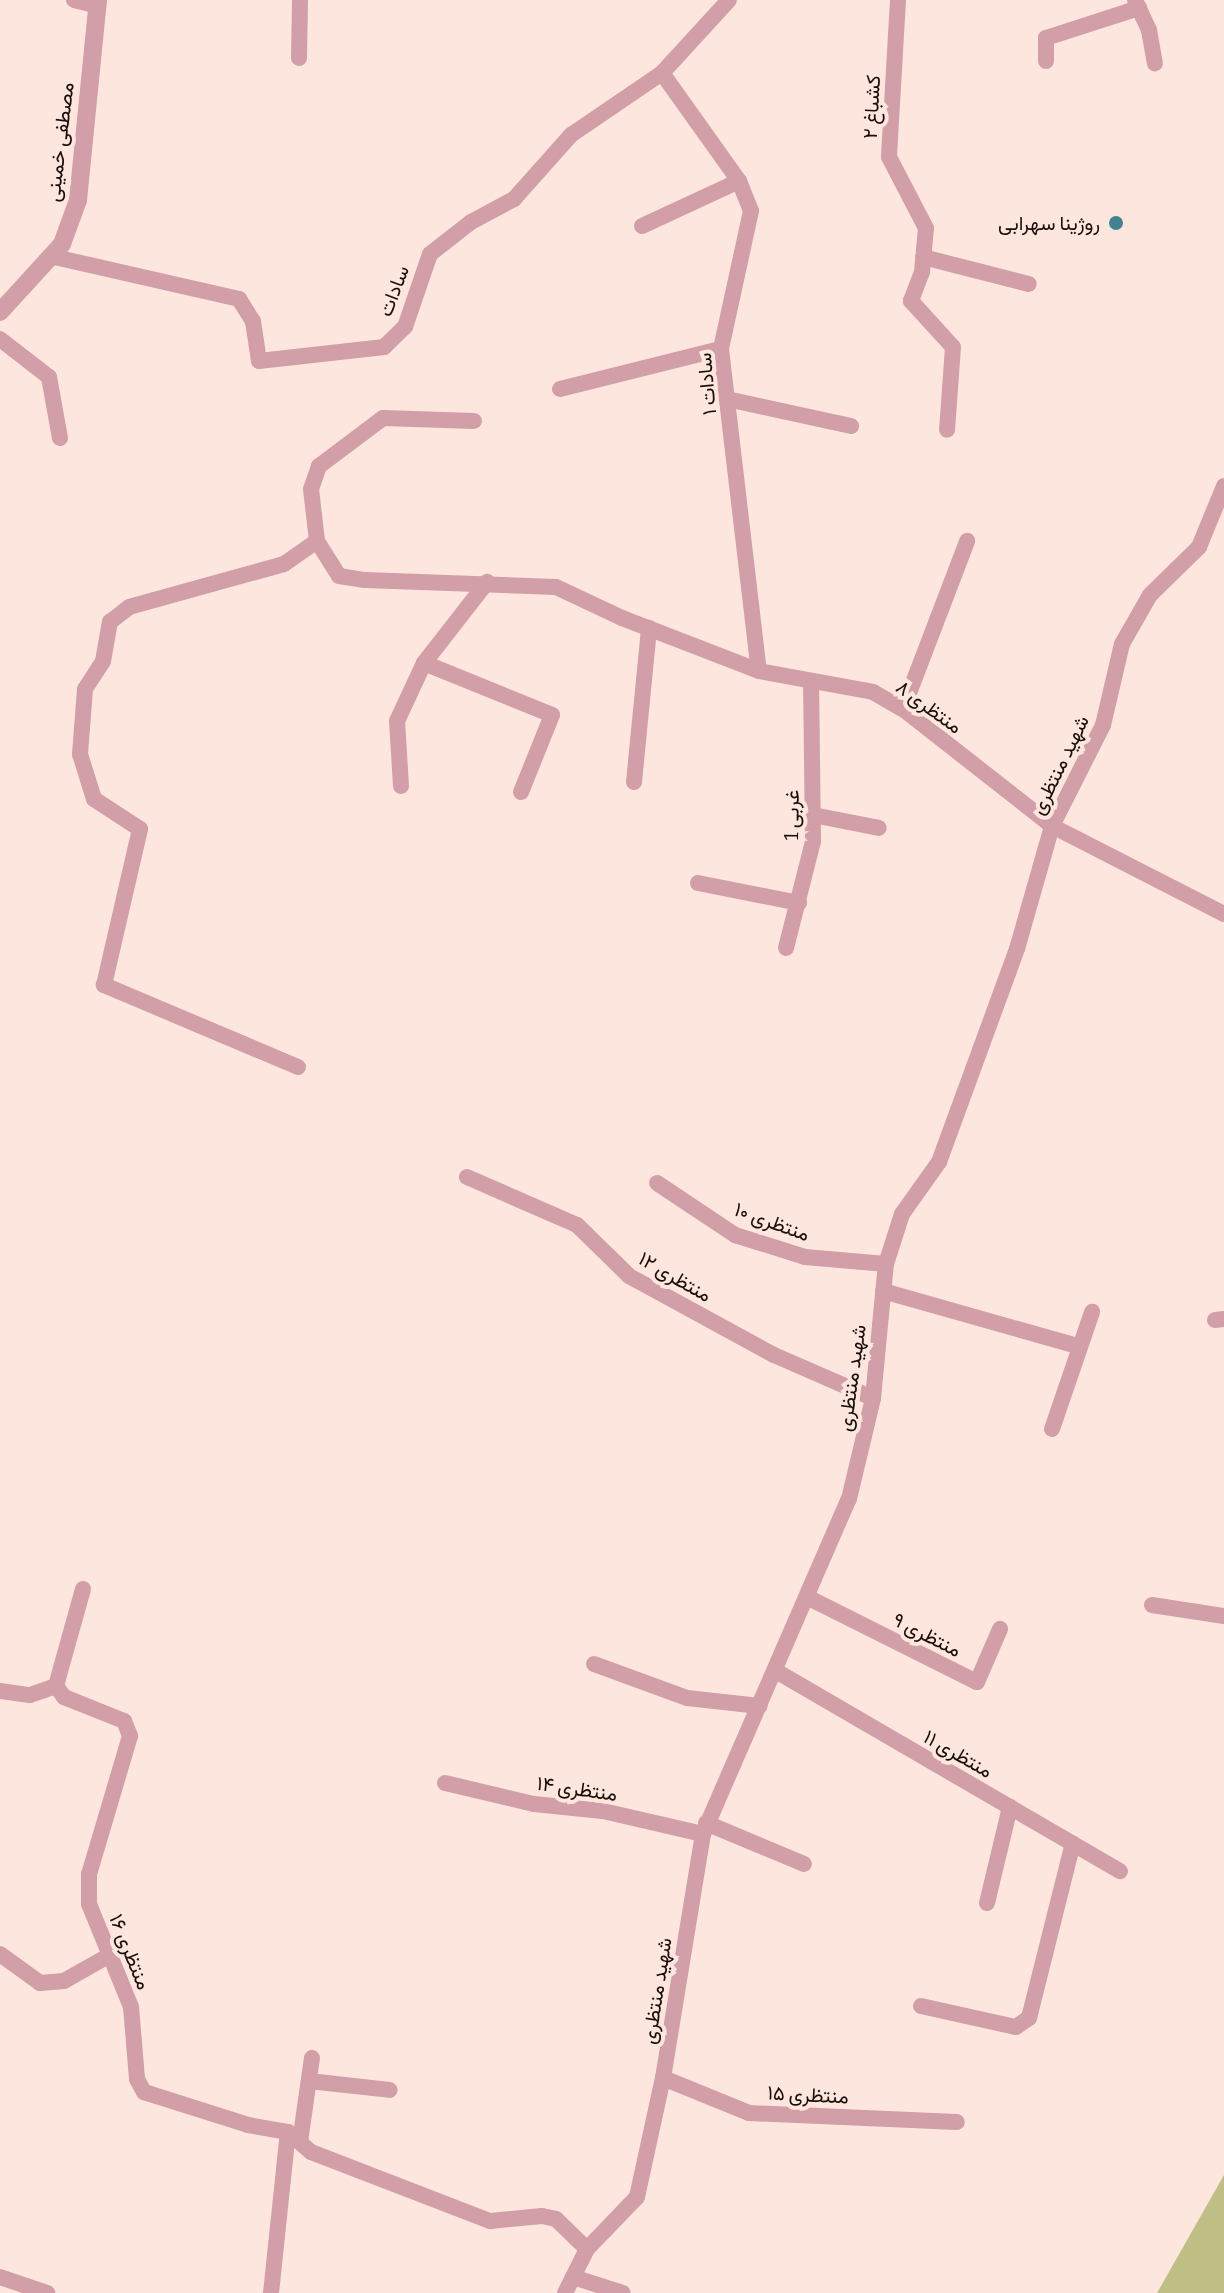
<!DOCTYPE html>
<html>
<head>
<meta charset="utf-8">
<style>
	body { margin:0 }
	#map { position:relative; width:1224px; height:2293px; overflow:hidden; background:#fde6de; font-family:Bitter,Vazirmatn,serif }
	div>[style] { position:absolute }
	.forest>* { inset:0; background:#bfbf85 }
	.minor>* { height:16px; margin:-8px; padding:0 8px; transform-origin:8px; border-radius:8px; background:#d29fa8 }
	.tertiary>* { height:18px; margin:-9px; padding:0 9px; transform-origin:9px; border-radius:9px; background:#d29fa8 }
	.dots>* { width:22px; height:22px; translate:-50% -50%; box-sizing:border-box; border:4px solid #fde6de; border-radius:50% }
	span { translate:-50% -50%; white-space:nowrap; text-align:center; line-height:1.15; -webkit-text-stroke:8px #fde6de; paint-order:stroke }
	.street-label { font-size:20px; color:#190d09 }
	.poi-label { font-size:20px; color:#190d09 }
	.right { translate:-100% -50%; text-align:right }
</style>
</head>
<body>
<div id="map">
	<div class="forest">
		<i style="clip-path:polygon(1224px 2175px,1224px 2293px,1157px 2293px)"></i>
	</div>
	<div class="minor">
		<i style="left:74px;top:0;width:25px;rotate:14deg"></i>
		<i style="left:898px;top:0;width:157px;rotate:93.3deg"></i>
		<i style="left:889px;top:157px;width:80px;rotate:62.5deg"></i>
		<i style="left:926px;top:228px;width:44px;rotate:95.2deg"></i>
		<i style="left:922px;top:272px;width:31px;rotate:111deg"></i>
		<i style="left:911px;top:301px;width:62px;rotate:47.6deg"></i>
		<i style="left:953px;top:347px;width:83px;rotate:94.1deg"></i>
		<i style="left:1135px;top:0;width:33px;rotate:65deg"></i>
		<i style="left:1149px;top:30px;width:34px;rotate:80deg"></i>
		<i style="left:299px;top:58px;width:58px;rotate:-89deg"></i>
		<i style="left:1046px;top:61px;width:23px;rotate:-90deg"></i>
		<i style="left:1046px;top:38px;width:98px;rotate:-17.9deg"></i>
		<i style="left:662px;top:73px;width:133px;rotate:54.5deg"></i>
		<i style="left:739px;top:181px;width:32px;rotate:68deg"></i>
		<i style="left:751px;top:211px;width:141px;rotate:102.3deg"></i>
		<i style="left:721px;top:349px;width:324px;rotate:83.3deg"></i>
		<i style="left:642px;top:226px;width:107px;rotate:-24.9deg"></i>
		<i style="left:50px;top:256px;width:194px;rotate:12.8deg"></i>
		<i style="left:239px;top:299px;width:26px;rotate:58deg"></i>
		<i style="left:253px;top:321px;width:40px;rotate:81.5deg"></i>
		<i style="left:259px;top:361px;width:126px;rotate:-6.4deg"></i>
		<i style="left:384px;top:347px;width:29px;rotate:-44deg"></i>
		<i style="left:405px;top:327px;width:77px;rotate:-71.1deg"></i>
		<i style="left:430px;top:254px;width:52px;rotate:-38deg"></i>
		<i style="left:471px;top:222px;width:49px;rotate:-28.1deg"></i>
		<i style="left:514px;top:199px;width:86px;rotate:-48.3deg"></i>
		<i style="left:571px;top:135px;width:110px;rotate:-34.3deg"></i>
		<i style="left:662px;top:73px;width:99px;rotate:-47.5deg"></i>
		<i style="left:923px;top:257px;width:109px;rotate:14.3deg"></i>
		<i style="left:0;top:339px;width:62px;rotate:37.8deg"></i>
		<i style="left:49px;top:377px;width:62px;rotate:79.8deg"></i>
		<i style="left:560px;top:389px;width:166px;rotate:-14deg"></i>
		<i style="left:727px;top:399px;width:127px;rotate:12.3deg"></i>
		<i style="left:474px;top:421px;width:91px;rotate:-178.1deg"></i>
		<i style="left:383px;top:418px;width:80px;rotate:143.1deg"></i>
		<i style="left:319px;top:466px;width:24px;rotate:109deg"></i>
		<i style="left:311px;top:489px;width:52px;rotate:83.4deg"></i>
		<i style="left:317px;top:541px;width:41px;rotate:57.8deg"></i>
		<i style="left:339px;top:576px;width:26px;rotate:9deg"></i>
		<i style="left:365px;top:580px;width:191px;rotate:2.1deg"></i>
		<i style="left:556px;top:587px;width:73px;rotate:25.2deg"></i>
		<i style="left:622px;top:618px;width:147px;rotate:21.1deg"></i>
		<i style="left:759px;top:671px;width:116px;rotate:10.4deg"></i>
		<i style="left:873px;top:692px;width:34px;rotate:30deg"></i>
		<i style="left:903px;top:709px;width:189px;rotate:38.1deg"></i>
		<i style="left:1052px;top:826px;width:193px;rotate:27.1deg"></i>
		<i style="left:424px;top:663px;width:138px;rotate:22.1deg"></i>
		<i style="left:552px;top:715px;width:83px;rotate:111.9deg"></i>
		<i style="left:903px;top:709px;width:180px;rotate:-69.1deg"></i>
		<i style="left:634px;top:782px;width:155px;rotate:-84.4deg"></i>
		<i style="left:401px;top:786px;width:65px;rotate:-93.5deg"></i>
		<i style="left:397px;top:721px;width:64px;rotate:-65deg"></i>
		<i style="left:424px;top:663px;width:103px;rotate:-52.1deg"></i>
		<i style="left:813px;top:815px;width:67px;rotate:11.1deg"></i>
		<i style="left:698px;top:883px;width:103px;rotate:11.2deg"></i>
		<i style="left:786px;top:948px;width:110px;rotate:-75.8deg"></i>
		<i style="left:813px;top:841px;width:160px;rotate:-90.7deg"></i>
		<i style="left:298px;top:1067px;width:211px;rotate:-157.1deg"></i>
		<i style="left:104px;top:985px;width:160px;rotate:-77deg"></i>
		<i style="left:140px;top:829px;width:55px;rotate:-146.9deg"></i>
		<i style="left:94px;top:799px;width:47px;rotate:-107.3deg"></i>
		<i style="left:80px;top:754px;width:65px;rotate:-85.6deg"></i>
		<i style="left:85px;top:689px;width:33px;rotate:-57deg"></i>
		<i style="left:103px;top:661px;width:40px;rotate:-80deg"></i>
		<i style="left:110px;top:622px;width:24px;rotate:-38deg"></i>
		<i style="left:129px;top:607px;width:161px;rotate:-15.5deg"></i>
		<i style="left:284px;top:564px;width:40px;rotate:-34.9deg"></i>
		<i style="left:467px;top:1177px;width:120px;rotate:23.6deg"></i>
		<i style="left:577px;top:1225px;width:73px;rotate:44.4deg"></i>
		<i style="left:629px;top:1276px;width:165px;rotate:28.6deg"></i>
		<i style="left:774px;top:1355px;width:108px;rotate:23.5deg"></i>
		<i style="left:657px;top:1183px;width:94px;rotate:33.7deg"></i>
		<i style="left:735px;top:1235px;width:73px;rotate:17.4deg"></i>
		<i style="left:805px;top:1257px;width:81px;rotate:4.9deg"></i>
		<i style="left:883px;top:1291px;width:203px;rotate:15.8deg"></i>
		<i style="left:1215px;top:1320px;width:9px;rotate:-6deg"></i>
		<i style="left:1052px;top:1429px;width:124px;rotate:-71.1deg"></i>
		<i style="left:83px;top:1589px;width:101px;rotate:105.6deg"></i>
		<i style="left:56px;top:1686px;width:14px;rotate:54deg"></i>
		<i style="left:64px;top:1697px;width:65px;rotate:21.8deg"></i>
		<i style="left:124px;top:1721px;width:16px;rotate:68deg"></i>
		<i style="left:130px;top:1736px;width:144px;rotate:106.5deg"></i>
		<i style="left:89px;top:1874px;width:30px;rotate:90deg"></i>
		<i style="left:89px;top:1904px;width:111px;rotate:67.8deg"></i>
		<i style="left:131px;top:2007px;width:72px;rotate:85.2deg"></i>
		<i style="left:137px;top:2079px;width:15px;rotate:62deg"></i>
		<i style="left:144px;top:2092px;width:109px;rotate:17.6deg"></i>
		<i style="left:248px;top:2125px;width:41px;rotate:9.9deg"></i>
		<i style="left:288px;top:2132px;width:30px;rotate:41deg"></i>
		<i style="left:311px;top:2152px;width:192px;rotate:21.1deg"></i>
		<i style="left:490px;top:2221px;width:52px;rotate:-5.5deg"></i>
		<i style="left:542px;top:2216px;width:14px;rotate:12deg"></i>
		<i style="left:556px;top:2219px;width:43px;rotate:44.1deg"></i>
		<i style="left:807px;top:1597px;width:190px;rotate:26.6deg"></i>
		<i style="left:977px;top:1682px;width:58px;rotate:-66.5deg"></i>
		<i style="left:1152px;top:1605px;width:73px;rotate:8.7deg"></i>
		<i style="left:594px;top:1664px;width:99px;rotate:20.1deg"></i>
		<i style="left:687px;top:1698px;width:73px;rotate:6.3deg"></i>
		<i style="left:776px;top:1671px;width:398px;rotate:30.2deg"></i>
		<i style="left:0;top:1691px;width:30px;rotate:8deg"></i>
		<i style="left:30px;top:1695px;width:28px;rotate:-19deg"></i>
		<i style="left:445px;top:1783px;width:91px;rotate:13.3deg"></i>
		<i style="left:534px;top:1804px;width:69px;rotate:5.8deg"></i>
		<i style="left:603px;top:1811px;width:103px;rotate:13deg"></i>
		<i style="left:706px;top:1823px;width:106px;rotate:22.7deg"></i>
		<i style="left:987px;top:1903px;width:99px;rotate:-76.5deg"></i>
		<i style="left:0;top:1954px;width:49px;rotate:35.9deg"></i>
		<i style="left:40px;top:1983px;width:24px;rotate:-5deg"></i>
		<i style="left:64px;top:1981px;width:53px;rotate:-29.5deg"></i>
		<i style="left:921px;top:2006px;width:97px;rotate:12.5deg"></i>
		<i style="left:1016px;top:2027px;width:16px;rotate:-35deg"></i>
		<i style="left:1029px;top:2018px;width:180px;rotate:-75.9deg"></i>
		<i style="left:663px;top:2078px;width:93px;rotate:22.1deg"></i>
		<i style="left:749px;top:2113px;width:208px;rotate:2.5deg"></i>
		<i style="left:309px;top:2081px;width:81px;rotate:6.3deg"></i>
		<i style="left:300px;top:2142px;width:85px;rotate:-81.9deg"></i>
		<i style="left:0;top:2277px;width:50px;rotate:18.8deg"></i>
		<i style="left:573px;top:2277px;width:52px;rotate:17.7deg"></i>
		<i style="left:271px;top:2293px;width:162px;rotate:-84deg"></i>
		<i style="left:565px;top:2293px;width:49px;rotate:-63.4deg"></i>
		<i style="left:587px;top:2249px;width:72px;rotate:-46.1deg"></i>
		<i style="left:637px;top:2197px;width:122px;rotate:-77.7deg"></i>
		<i style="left:663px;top:2078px;width:247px;rotate:-80.7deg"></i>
		<i style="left:703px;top:1834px;width:365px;rotate:-66.5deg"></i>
		<i style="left:849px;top:1499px;width:104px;rotate:-76.6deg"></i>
		<i style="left:873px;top:1398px;width:135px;rotate:-84.5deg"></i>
		<i style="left:886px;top:1264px;width:52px;rotate:-72.3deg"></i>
		<i style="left:902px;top:1214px;width:64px;rotate:-54.6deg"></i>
		<i style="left:939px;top:1162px;width:227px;rotate:-69.9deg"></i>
		<i style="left:1017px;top:949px;width:128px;rotate:-74.1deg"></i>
		<i style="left:1052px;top:826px;width:113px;rotate:-63.2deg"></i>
		<i style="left:1103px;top:725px;width:83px;rotate:-76.8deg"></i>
		<i style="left:1122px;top:644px;width:56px;rotate:-60.3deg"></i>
		<i style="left:1150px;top:595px;width:69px;rotate:-44.4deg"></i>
		<i style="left:1199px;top:547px;width:66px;rotate:-67.7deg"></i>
	</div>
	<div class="tertiary">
		<i style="left:0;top:312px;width:92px;rotate:-47.6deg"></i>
		<i style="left:62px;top:244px;width:47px;rotate:-70deg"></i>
		<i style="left:78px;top:200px;width:201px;rotate:-84.3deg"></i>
	</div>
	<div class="dots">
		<i style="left:1116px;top:223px;background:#3f8490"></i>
	</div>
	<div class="street-label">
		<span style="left:872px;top:107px;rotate:-87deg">کشباغ ۲</span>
		<span style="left:60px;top:142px;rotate:-83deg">مصطفی خمینی</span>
		<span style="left:394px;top:291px;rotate:-69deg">سادات</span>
		<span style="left:707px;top:384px;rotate:-95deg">سادات ۱</span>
		<span style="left:929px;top:707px;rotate:36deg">منتظری ۸</span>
		<span style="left:1060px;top:765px;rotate:-64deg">شهید منتظری</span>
		<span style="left:792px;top:815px;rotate:-89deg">غربی 1</span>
		<span style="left:772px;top:1222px;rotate:20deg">منتظری ۱۰</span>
		<span style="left:675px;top:1277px;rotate:30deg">منتظری ۱۲</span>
		<span style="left:852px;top:1378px;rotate:-82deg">شهید منتظری</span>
		<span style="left:927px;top:1635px;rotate:27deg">منتظری ۹</span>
		<span style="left:958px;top:1754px;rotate:30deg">منتظری ۱۱</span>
		<span style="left:577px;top:1789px;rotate:8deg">منتظری ۱۴</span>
		<span style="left:130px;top:1952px;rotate:68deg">منتظری ۱۶</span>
		<span style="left:657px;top:1991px;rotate:-81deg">شهید منتظری</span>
		<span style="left:808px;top:2095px;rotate:3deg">منتظری ۱۵</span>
	</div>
	<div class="poi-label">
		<span class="right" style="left:1100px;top:223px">روژینا سهرابی</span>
	</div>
</div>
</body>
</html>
